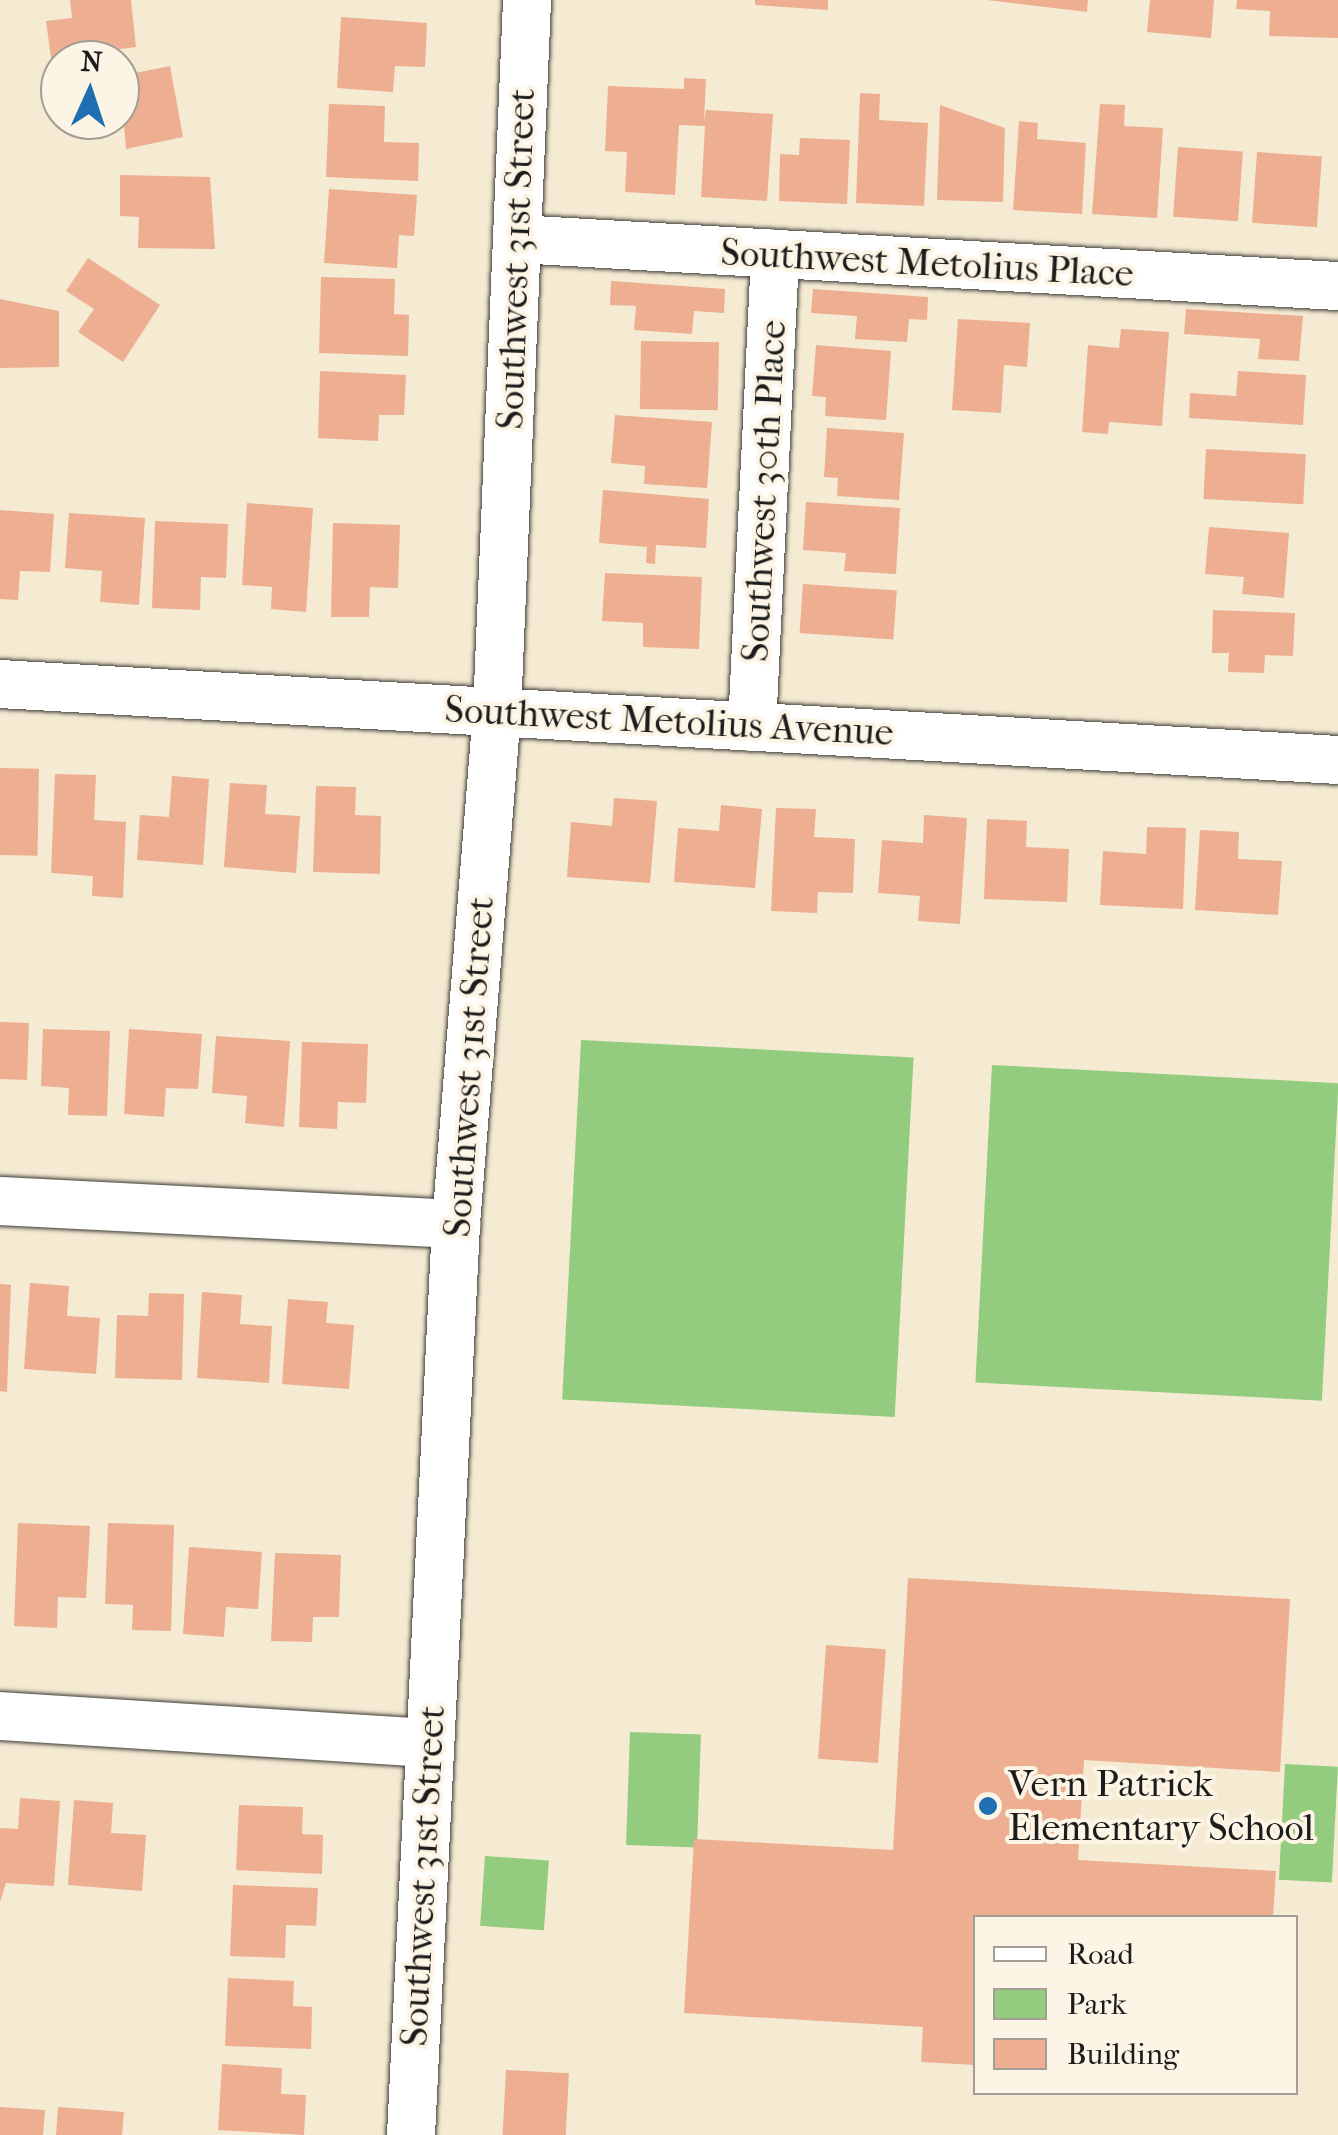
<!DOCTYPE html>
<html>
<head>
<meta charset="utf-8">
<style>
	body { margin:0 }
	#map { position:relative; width:1338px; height:2135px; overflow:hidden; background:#f5ebd3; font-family:"IM FELL French Canon",serif }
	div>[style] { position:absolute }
	.green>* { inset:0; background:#94cc7f; transform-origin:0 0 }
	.building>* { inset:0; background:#edae92; transform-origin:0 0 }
	.roads { filter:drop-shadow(0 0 2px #3d3b37) drop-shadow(0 0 2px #3d3b37) }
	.minor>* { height:48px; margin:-24px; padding:0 24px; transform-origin:24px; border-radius:24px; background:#fff }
	.dots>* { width:28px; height:28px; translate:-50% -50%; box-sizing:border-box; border:5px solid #fcf5e5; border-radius:50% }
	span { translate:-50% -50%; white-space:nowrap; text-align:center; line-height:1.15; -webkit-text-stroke:8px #fcf5e5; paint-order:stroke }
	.street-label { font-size:38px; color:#1c1c1c }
	.poi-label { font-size:38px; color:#1c1c1c }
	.left { translate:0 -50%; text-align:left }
	.legend { position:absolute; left:973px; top:1915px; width:325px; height:180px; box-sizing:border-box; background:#fcf5e5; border:2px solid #a29e95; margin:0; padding:12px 18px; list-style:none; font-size:30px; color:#1c1c1c }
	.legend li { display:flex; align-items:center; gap:20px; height:50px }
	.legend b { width:50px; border:2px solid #a29e95 }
	.north { position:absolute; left:40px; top:40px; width:100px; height:100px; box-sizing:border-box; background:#fcf5e5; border:2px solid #a29e95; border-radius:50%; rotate:3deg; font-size:28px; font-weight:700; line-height:40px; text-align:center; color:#1c1c1c }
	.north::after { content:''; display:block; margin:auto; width:35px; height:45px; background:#1f6fb2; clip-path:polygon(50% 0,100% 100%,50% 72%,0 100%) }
</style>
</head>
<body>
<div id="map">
	<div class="green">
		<i style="left:581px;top:1040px;width:333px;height:360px;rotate:3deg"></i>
		<i style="left:992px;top:1065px;width:347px;height:318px;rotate:3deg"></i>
		<i style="left:630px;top:1732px;width:71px;height:113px;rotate:2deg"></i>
		<i style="left:1285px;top:1764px;width:53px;height:116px;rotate:3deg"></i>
		<i style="left:485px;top:1856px;width:64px;height:70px;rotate:4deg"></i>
	</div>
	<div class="building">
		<i style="clip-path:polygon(70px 0,131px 0,136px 47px,51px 58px,46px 21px,72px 18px)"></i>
		<i style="clip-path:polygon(755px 0,828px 0,828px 10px,755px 5px)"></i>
		<i style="clip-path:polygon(987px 0,1088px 0,1087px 12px)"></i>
		<i style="clip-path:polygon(1150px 0,1214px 0,1211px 38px,1147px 32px)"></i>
		<i style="clip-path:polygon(1237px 0,1338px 0,1338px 38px,1269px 36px,1270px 11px,1236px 9px)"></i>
		<i style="clip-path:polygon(341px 17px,427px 23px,425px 67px,395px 66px,393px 92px,337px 88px)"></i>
		<i style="clip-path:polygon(170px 66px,183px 137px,126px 149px,120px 76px)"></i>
		<i style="clip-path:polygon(684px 78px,706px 79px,704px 121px,706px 110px,773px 114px,767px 201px,701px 197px,705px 126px,679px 125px,675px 195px,625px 192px,627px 152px,605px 151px,608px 86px,684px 89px)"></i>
		<i style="clip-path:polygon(860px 93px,880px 94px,879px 120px,928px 123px,924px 206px,856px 203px)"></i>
		<i style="clip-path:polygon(329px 104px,385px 106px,384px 142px,419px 143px,418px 181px,326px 177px)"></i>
		<i style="clip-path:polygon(1100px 104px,1125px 105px,1124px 126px,1163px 128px,1157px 218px,1092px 214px)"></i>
		<i style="clip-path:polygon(940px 105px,1005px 128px,1003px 202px,937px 200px)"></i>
		<i style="clip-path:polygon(1019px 121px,1038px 123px,1037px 139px,1086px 143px,1082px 214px,1013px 210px)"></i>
		<i style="clip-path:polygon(800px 138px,850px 140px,847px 204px,779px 201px,780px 154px,799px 155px)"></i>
		<i style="left:1178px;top:147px;width:65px;height:70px;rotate:4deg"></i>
		<i style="left:1257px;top:152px;width:65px;height:71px;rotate:4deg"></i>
		<i style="clip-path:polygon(120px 175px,210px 177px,215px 249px,138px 248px,139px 217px,120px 216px)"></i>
		<i style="clip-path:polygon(329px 189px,417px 195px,414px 236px,399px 235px,397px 268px,324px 263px)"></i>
		<i style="clip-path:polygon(88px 258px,160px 305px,123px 362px,78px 332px,94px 309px,66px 291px)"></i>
		<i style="clip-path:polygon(321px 277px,395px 279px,394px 314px,409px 315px,408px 356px,319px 353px)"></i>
		<i style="clip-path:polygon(611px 281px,725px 289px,724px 313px,694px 311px,692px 334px,634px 330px,636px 306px,610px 305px)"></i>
		<i style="clip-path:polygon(813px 289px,928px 297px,927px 320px,909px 319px,907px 342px,855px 339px,857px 316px,811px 313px)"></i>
		<i style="clip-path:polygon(0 299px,59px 311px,59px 367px,0 368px)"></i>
		<i style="clip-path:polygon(1186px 309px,1303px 316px,1299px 361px,1258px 359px,1260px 339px,1184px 334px)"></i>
		<i style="clip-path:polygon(958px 319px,1030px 323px,1027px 367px,1004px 365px,1001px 413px,952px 410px)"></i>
		<i style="clip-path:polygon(1121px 329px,1169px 332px,1162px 426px,1109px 422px,1108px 434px,1082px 432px,1088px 345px,1119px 348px)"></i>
		<i style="left:641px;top:341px;width:78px;height:68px;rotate:1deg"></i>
		<i style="clip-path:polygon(816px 345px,891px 351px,886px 420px,825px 416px,826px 397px,812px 396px)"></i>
		<i style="clip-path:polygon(320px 371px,406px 375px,404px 415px,379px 415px,378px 441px,318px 438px)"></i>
		<i style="clip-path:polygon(1238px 371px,1306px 375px,1303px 425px,1189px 418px,1190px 393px,1236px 396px)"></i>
		<i style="clip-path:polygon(615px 415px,712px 422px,707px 488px,644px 484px,645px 466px,611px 463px)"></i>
		<i style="clip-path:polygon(827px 428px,904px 433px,899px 500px,837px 496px,838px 478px,824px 477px)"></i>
		<i style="left:1206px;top:449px;width:100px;height:50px;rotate:3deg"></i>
		<i style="clip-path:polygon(603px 490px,709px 499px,706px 548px,656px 545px,655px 564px,646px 563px,647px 547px,599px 543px)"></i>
		<i style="clip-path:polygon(806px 502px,900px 508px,896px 574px,844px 571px,846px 553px,803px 550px)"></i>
		<i style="clip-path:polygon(247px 503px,313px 508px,306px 612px,271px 609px,272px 587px,242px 585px)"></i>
		<i style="clip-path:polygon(0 510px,54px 514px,50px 572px,20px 571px,18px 600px,0 599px)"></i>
		<i style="clip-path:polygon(69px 513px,145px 518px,139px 605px,100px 602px,102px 571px,65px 568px)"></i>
		<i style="clip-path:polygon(155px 521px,228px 524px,226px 578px,201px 577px,200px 610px,152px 608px)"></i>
		<i style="clip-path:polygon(333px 523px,400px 525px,398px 588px,370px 587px,369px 617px,331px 617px)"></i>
		<i style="clip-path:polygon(1209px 527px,1289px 533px,1284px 598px,1242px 594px,1244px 577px,1205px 574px)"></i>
		<i style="clip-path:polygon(605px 573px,702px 577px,699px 649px,643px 647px,643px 623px,602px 621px)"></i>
		<i style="left:803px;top:584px;width:94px;height:49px;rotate:4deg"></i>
		<i style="clip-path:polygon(1213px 610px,1295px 613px,1293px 656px,1265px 655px,1264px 673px,1228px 672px,1229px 653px,1212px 653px)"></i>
		<i style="left:0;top:768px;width:39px;height:87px;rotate:1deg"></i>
		<i style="clip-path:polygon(55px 774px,96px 775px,94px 820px,126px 822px,123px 898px,92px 896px,93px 876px,51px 873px)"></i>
		<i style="clip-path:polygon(172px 776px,209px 779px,203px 865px,137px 860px,140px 815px,169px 817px)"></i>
		<i style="clip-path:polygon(230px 783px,267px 785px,265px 814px,300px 816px,296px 873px,224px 867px)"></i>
		<i style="clip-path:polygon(316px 786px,356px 787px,355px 815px,381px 816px,380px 874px,313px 872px)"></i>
		<i style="clip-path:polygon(614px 798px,657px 801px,650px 883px,567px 877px,571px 822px,612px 826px)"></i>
		<i style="clip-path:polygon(721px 805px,762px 809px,755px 888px,674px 882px,678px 828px,719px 831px)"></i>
		<i style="clip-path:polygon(776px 808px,816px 809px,814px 837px,855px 839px,853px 893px,818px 892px,817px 913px,771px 911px)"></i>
		<i style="clip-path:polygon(924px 815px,967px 818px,960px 924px,918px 921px,920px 896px,878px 893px,882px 840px,923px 843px)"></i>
		<i style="clip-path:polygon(987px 819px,1027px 821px,1026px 847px,1069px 849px,1067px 902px,984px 899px)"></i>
		<i style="clip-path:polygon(1147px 827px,1186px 828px,1183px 909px,1100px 905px,1103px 851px,1146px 854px)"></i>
		<i style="clip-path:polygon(1200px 830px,1239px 832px,1238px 859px,1282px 861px,1278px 915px,1195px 910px)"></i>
		<i style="left:0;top:1022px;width:29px;height:57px;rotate:2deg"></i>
		<i style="clip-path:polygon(43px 1029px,110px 1031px,107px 1116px,68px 1115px,69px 1088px,41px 1086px)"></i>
		<i style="clip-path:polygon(129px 1029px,202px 1034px,198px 1089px,166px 1088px,164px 1117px,124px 1114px)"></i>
		<i style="clip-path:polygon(216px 1036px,290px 1041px,284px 1127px,245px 1123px,247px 1096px,212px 1093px)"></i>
		<i style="clip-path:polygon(302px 1042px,368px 1044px,366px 1103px,338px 1102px,337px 1129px,299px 1127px)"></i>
		<i style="clip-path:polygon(30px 1283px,69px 1286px,67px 1316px,100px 1318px,96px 1374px,24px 1369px)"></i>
		<i style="clip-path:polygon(0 1284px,11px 1285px,7px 1392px,0 1391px)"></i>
		<i style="clip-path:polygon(202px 1292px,242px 1295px,240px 1324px,272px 1326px,269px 1383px,197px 1378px)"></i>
		<i style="clip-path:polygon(149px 1293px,184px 1294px,182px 1380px,115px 1378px,117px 1315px,148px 1316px)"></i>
		<i style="clip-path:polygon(288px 1299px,328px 1302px,326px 1323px,354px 1325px,349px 1389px,282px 1384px)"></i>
		<i style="clip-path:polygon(18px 1523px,90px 1526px,86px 1598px,58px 1597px,57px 1628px,14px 1626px)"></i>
		<i style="clip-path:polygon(108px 1523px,174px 1525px,171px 1631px,132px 1630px,133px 1605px,105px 1604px)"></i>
		<i style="clip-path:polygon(189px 1547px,262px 1552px,258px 1609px,226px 1607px,224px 1637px,183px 1634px)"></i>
		<i style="clip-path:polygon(275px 1553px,341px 1555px,339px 1617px,313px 1617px,312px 1642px,271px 1641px)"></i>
		<i style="clip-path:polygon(908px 1578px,1290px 1599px,1280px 1772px,1084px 1760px,1078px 1860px,1276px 1871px,1273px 1918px,976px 1918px,976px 2065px,921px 2062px,923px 2027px,684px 2013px,694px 1839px,893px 1850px)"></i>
		<i style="left:826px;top:1645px;width:60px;height:114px;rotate:4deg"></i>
		<i style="clip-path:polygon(20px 1798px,60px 1801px,54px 1886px,6px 1883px,0 1902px,0 1828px,18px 1829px)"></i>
		<i style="clip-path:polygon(74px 1800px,113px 1803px,111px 1833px,146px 1835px,142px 1891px,68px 1885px)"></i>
		<i style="clip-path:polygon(239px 1805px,303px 1807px,302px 1834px,323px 1835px,322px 1874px,236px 1870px)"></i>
		<i style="clip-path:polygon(233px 1885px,318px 1888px,316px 1926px,286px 1925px,285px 1958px,230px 1956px)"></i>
		<i style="clip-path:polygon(228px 1978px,294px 1981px,293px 2006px,312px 2007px,311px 2049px,225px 2046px)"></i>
		<i style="clip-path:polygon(222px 2064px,282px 2068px,281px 2094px,306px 2095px,304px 2135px,218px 2130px)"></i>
		<i style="left:506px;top:2070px;width:63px;height:65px;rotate:3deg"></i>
		<i style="clip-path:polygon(0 2107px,45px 2110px,43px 2135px,0 2135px)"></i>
		<i style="clip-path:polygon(58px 2107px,124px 2112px,122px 2135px,56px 2135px)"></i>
	</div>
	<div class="roads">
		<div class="minor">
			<i style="left:517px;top:239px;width:822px;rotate:3.28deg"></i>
			<i style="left:0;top:684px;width:1340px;rotate:3.25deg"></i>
			<i style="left:752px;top:727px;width:474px;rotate:-87.2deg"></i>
			<i style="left:0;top:1201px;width:457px;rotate:2.9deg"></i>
			<i style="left:0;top:1716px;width:429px;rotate:3.6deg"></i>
			<i style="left:411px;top:2135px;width:912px;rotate:-87.17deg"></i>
			<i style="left:456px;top:1224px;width:515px;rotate:-85.43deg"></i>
			<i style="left:497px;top:711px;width:712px;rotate:-87.58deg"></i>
		</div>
	</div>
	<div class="dots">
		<i style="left:988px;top:1806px;background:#1f6fb2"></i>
	</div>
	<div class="street-label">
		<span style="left:516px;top:259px;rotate:-88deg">Southwest 31st Street</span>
		<span style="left:927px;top:263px;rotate:3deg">Southwest Metolius Place</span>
		<span style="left:764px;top:491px;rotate:-87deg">Southwest 30th Place</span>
		<span style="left:669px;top:721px;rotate:3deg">Southwest Metolius Avenue</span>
		<span style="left:469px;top:1067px;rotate:-86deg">Southwest 31st Street</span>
		<span style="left:423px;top:1876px;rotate:-87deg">Southwest 31st Street</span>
	</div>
	<div class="poi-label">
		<span class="left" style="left:1008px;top:1806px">Vern Patrick<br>Elementary School</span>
	</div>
	<ul class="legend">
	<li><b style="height:12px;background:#fff"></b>Road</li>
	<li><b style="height:28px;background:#94cc7f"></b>Park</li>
	<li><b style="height:28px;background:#edae92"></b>Building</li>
	</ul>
	<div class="north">N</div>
</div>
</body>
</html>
